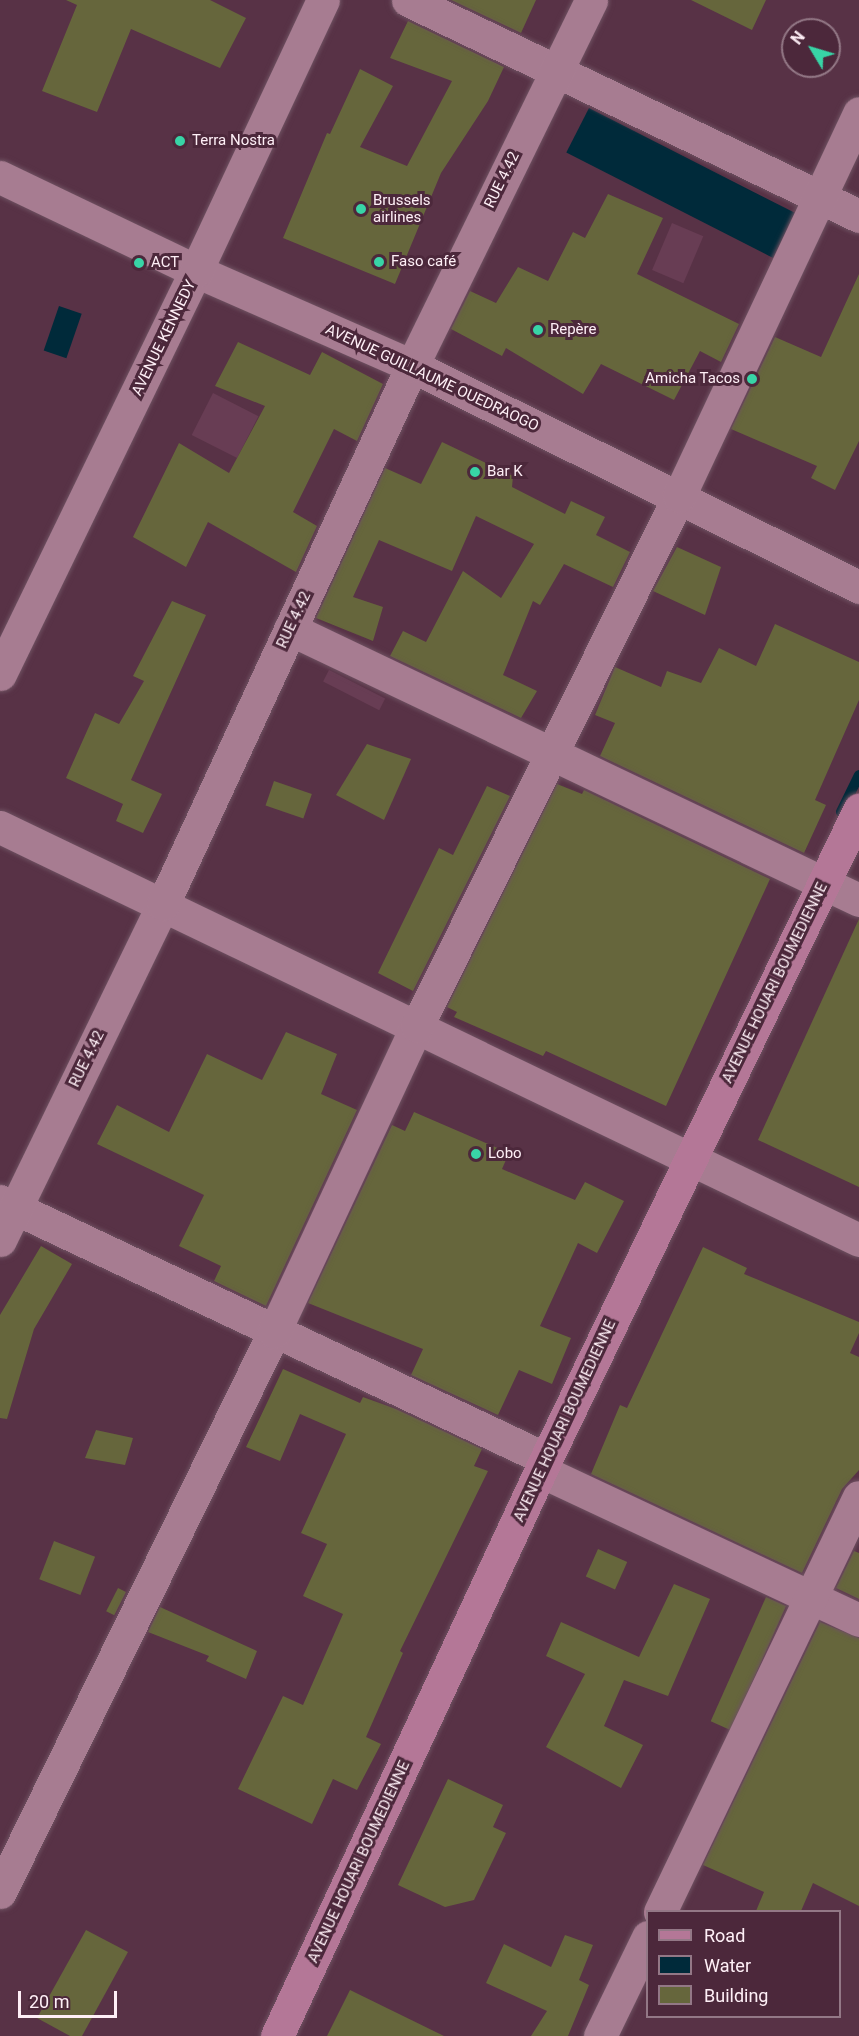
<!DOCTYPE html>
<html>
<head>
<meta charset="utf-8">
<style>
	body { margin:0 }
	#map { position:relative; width:859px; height:2036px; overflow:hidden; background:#583246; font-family:Roboto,sans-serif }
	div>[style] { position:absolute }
	.built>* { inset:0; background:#683d54; transform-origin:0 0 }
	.water>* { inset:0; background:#002a3a; transform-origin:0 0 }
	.stream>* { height:10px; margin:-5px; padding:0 5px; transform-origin:5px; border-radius:5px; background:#002a3a }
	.building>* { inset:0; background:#66663c; transform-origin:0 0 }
	.roads { filter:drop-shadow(0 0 2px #6e5161) drop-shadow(0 0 2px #6e5161) }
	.street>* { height:33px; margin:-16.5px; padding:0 16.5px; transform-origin:16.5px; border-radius:16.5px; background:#a77c91 }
	.secondary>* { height:33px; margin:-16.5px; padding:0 16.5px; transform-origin:16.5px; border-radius:16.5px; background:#b47797 }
	.dots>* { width:16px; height:16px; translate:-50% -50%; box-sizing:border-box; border:3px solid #4c283b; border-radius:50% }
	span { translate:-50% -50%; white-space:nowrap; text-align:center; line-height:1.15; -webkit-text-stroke:6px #4c283b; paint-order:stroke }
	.poi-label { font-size:15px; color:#feeff6 }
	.left { translate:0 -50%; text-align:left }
	.right { translate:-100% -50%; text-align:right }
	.street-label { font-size:15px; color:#feeff6 }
	.legend { position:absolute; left:646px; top:1910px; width:195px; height:108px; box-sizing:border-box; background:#4c283b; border:2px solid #937886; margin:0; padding:8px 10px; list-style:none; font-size:18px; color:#feeff6 }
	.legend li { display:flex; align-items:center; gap:12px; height:30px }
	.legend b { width:30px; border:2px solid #937886 }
	.north { position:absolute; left:781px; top:18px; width:60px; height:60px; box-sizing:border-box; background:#4c283b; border:2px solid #937886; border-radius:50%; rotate:308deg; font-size:16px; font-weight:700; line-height:24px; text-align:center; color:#feeff6 }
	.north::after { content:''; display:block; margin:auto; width:21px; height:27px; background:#38d4a6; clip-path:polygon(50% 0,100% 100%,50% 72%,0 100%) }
	.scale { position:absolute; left:18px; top:1991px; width:99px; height:27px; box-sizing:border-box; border:3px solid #feeff6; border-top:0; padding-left:8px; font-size:18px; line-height:21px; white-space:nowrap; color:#feeff6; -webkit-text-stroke:4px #4c283b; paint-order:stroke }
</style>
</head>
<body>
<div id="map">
	<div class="built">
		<i style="left:672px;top:223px;width:34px;height:51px;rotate:23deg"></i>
		<i style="left:213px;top:393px;width:51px;height:47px;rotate:27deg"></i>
		<i style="left:329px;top:670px;width:63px;height:13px;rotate:27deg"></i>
	</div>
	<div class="water">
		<i style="left:589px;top:108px;width:232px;height:50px;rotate:27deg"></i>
		<i style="left:59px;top:306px;width:24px;height:47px;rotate:19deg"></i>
	</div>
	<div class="stream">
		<i style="left:841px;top:812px;width:41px;rotate:-64.1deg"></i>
	</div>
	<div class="building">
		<i style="clip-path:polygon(66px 0,210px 0,246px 18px,220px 68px,131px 29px,97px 112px,42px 91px,77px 5px)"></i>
		<i style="clip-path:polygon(451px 0,536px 0,521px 33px)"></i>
		<i style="clip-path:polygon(691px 0,766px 0,752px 30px)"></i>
		<i style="clip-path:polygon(408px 21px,504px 67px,488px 101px,441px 173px,395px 284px,283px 238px,327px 133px,330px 134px,360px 69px,393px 86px,360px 147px,407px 166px,452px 81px,390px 58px)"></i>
		<i style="clip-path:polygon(608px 194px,663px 218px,637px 274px,739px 324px,721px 362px,700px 351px,674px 400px,601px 364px,583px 394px,506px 348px,502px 356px,451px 329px,470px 291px,496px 303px,518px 267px,548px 281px,573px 232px,585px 238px)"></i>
		<i style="clip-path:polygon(859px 274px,859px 441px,835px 490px,811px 478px,817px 466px,731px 429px,775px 337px,821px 357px)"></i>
		<i style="clip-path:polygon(238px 342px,310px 375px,322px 352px,383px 384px,357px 441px,334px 429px,293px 512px,317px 526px,296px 572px,208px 522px,186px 567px,133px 537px,179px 443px,229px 473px,265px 406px,215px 386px)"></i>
		<i style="clip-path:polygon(442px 442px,513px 476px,512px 487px,565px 514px,571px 501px,605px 517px,596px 535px,630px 552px,613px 587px,564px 564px,540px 605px,533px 601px,503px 675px,537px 691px,521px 718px,390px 656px,403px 631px,426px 642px,463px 571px,501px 598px,534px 544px,476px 516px,452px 571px,379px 540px,353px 597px,383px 607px,373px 641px,316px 618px,385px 468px,421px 484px)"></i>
		<i style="clip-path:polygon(677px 547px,721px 567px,705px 615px,653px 591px)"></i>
		<i style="clip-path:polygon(172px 601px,206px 615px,131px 780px,162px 794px,143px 833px,116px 821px,123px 804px,66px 778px,95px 713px,119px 724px,144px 681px,133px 676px)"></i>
		<i style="clip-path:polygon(775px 624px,859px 662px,859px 700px,815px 800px,826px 805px,804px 853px,600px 756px,615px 723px,595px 715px,615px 667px,661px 687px,667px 671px,701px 683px,719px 648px,756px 666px)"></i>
		<i style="clip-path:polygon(367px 744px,411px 759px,384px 820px,336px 795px)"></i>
		<i style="left:274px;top:781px;width:40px;height:26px;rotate:19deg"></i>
		<i style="clip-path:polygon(557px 784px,582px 794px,584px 790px,770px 879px,666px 1106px,546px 1051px,543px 1056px,454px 1017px,457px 1012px,447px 1007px)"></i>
		<i style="clip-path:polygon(487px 786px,510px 796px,413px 991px,378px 973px,439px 848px,453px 855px)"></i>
		<i style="clip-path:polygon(859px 919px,859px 1187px,758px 1140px)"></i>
		<i style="clip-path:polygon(286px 1032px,337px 1054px,321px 1094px,357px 1110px,266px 1306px,214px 1281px,221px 1266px,179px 1246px,204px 1195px,97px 1144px,117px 1105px,169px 1132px,207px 1054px,262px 1080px)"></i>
		<i style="clip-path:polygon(414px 1112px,509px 1153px,502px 1169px,575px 1200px,585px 1182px,624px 1201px,597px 1253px,578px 1243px,540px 1326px,571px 1338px,552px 1384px,519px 1370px,498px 1415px,411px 1375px,423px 1349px,308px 1303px,392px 1125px,405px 1131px)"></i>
		<i style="clip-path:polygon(41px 1246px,72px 1264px,34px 1329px,7px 1419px,0 1418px,0 1315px)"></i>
		<i style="clip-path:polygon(703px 1247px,747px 1268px,744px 1274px,859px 1322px,859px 1333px,850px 1353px,859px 1357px,859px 1470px,842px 1489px,802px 1573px,591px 1474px,620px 1405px,627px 1408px)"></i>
		<i style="clip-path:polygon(283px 1369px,360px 1403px,363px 1397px,396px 1409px,482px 1449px,474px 1466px,488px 1471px,400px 1651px,403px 1653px,366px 1737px,381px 1744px,357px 1790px,333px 1779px,312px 1824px,238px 1789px,283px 1696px,303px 1705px,343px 1614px,303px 1596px,327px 1544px,301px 1533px,346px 1434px,300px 1414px,280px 1461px,246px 1447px)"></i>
		<i style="clip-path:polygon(96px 1430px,133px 1438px,125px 1465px,85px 1458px)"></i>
		<i style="left:54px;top:1541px;width:44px;height:41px;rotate:21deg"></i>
		<i style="left:598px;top:1549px;width:32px;height:30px;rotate:24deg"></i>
		<i style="clip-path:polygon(854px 1551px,859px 1553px,859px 1599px,836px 1588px)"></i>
		<i style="clip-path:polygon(674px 1584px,710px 1599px,668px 1696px,624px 1680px,604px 1726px,643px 1745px,621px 1788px,546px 1747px,585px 1674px,546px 1656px,561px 1622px,639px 1657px)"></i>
		<i style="left:118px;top:1588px;width:9px;height:26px;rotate:27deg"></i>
		<i style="left:766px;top:1597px;width:22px;height:136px;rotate:24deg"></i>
		<i style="clip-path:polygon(160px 1607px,257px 1651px,246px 1679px,206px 1661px,209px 1656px,148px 1632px)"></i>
		<i style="clip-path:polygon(820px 1622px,859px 1638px,859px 1906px,813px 1883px,801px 1911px,756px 1911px,764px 1892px,703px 1865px)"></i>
		<i style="clip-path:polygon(448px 1779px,503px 1805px,493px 1827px,506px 1833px,474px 1900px,445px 1907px,398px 1885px)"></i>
		<i style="clip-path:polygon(86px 1930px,128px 1952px,82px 2036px,70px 2036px,37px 2018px)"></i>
		<i style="clip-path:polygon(565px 1935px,593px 1945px,579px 1980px,589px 1985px,568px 2036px,531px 2036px,547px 2011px,486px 1983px,504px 1944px,551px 1967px)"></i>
		<i style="clip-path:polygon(350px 1990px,444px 2036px,327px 2036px)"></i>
	</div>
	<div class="roads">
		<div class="street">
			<i style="left:408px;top:0;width:500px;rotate:25.59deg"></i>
			<i style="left:0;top:177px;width:217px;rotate:25.6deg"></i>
			<i style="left:196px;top:271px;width:236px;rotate:23.7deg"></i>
			<i style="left:412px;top:366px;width:499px;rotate:26.3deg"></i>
			<i style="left:290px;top:629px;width:630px;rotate:25.47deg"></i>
			<i style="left:0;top:674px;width:448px;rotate:-64.1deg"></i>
			<i style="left:196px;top:271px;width:299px;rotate:-64.9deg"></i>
			<i style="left:0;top:827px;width:953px;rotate:25.68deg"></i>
			<i style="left:0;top:1201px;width:604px;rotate:25.29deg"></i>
			<i style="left:0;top:1240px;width:373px;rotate:-64.1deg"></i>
			<i style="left:163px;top:904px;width:593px;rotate:-65.16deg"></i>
			<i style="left:412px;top:366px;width:407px;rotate:-63.9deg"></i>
			<i style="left:541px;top:1471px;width:351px;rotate:25.1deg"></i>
			<i style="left:0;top:1892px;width:623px;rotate:-63.93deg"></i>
			<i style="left:274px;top:1332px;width:338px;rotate:-65deg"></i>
			<i style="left:417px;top:1026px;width:591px;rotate:-63.69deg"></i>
			<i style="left:679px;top:496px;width:423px;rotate:-64.8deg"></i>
			<i style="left:660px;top:1912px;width:460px;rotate:-64.4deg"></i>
			<i style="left:600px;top:2036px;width:110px;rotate:-64.1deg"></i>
		</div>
		<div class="secondary">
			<i style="left:277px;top:2036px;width:637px;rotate:-65deg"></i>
			<i style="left:546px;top:1459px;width:721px;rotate:-64.25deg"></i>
		</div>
	</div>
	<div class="dots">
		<i style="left:180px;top:141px;background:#38d4a6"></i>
		<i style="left:361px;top:209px;background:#38d4a6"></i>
		<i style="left:379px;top:262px;background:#38d4a6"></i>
		<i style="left:139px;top:263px;background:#38d4a6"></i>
		<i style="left:538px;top:330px;background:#38d4a6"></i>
		<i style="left:752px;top:379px;background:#38d4a6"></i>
		<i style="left:475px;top:472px;background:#38d4a6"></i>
		<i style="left:476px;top:1154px;background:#38d4a6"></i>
	</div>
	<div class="poi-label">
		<span class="left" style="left:192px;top:141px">Terra Nostra</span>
		<span class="left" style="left:373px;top:209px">Brussels<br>airlines</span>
		<span class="left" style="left:391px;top:262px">Faso café</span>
		<span class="left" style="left:151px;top:263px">ACT</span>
		<span class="left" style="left:550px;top:330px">Repère</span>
		<span class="right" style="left:740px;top:379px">Amicha Tacos</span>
		<span class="left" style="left:487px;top:472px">Bar K</span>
		<span class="left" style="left:488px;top:1154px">Lobo</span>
	</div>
	<div class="street-label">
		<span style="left:502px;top:180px;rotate:-64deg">RUE 4.42</span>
		<span style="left:164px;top:338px;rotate:-64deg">AVENUE KENNEDY</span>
		<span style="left:432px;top:378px;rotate:25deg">AVENUE GUILLAUME OUEDRAOGO</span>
		<span style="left:294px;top:620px;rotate:-65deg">RUE 4.42</span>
		<span style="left:775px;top:983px;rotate:-64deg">AVENUE HOUARI BOUMEDIENNE</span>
		<span style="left:87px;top:1059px;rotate:-64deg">RUE 4.42</span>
		<span style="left:565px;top:1421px;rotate:-65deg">AVENUE HOUARI BOUMEDIENNE</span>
		<span style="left:359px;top:1862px;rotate:-65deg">AVENUE HOUARI BOUMEDIENNE</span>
	</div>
	<ul class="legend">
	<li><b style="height:8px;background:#b47797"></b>Road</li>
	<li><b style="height:16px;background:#002a3a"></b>Water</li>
	<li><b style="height:16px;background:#66663c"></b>Building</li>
	</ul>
	<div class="north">N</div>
	<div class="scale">20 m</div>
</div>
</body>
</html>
